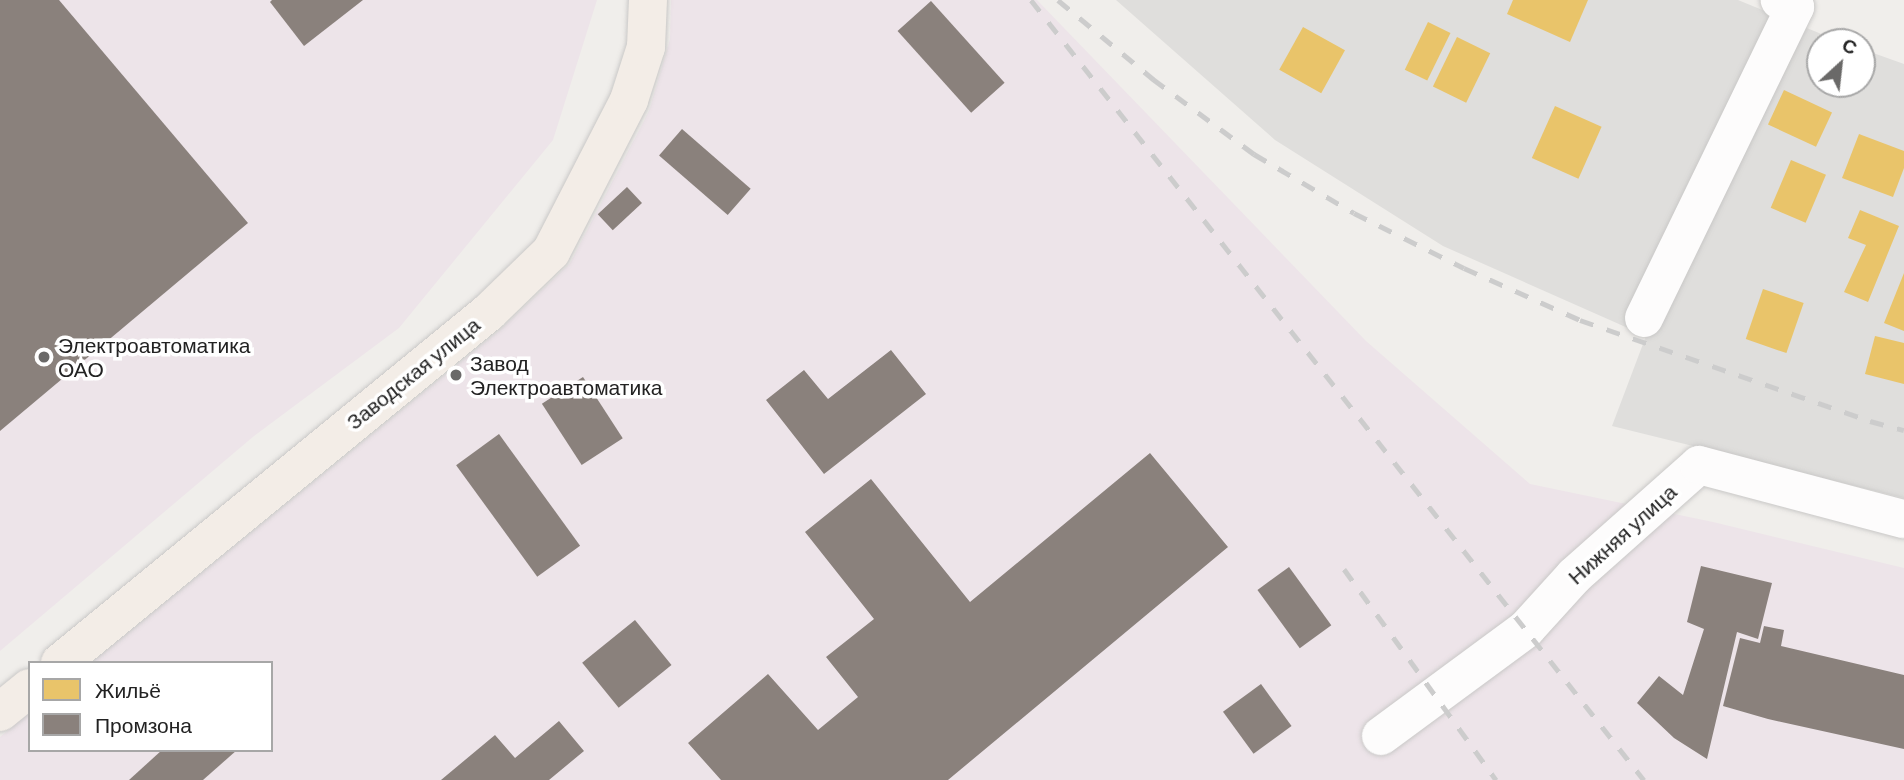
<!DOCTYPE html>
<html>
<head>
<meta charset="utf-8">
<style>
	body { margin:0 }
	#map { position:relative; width:1904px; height:780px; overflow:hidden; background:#f0eeeb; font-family:Barlow,sans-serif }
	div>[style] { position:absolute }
	.residential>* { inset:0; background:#dfdedc }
	.industrial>* { inset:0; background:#ede4e9 }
	.homes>* { inset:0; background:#e9c46a; transform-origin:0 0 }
	.industry>* { inset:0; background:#8a817c; transform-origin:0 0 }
	.roads { filter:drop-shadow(0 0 2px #c9c8c7) drop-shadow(0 0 2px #c9c8c7) }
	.minor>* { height:38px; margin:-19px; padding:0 19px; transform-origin:19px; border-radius:19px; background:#fdfcfc }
	.primary>* { height:38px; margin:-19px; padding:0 19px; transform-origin:19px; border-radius:19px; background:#f3ede7 }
	.rail>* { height:5px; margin-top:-2.5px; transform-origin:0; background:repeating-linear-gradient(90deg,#ccc 0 14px,transparent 0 28px) }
	.dots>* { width:19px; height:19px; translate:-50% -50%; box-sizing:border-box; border:4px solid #fff; border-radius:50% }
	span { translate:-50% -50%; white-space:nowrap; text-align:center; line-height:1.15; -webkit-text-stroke:7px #fff; paint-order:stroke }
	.poi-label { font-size:21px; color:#222 }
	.left { translate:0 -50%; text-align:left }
	.street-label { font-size:21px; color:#222 }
	.legend { position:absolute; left:28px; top:661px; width:245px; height:91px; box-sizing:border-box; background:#fff; border:2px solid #a7a7a7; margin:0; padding:9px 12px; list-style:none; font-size:21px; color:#222 }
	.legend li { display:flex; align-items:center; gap:14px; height:35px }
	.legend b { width:35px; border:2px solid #a7a7a7 }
	.north { position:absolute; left:1806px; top:28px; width:70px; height:70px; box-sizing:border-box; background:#fff; border:2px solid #a7a7a7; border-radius:50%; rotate:27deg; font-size:19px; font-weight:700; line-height:28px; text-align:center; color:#222 }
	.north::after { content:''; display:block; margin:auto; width:24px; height:32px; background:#6a6968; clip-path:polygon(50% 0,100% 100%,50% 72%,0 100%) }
</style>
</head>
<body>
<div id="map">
	<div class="residential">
		<i style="clip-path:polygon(1116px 0,1738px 0,1841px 42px,1820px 42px,1820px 84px,1862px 84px,1862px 49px,1904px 64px,1904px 498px,1612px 426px,1646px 336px,1443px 246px,1275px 140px)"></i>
	</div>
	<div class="industrial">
		<i style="clip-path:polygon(0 0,597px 0,553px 140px,399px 328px,254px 436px,0 651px)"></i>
		<i style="clip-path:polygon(671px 0,1037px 0,1366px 341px,1530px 484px,1713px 522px,1904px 568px,1904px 780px,0 780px,0 737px,30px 712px,30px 750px,271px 750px,271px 663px,91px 663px,501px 329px,570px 263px,649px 111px,670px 39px)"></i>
	</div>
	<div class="homes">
		<i style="clip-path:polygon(1513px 0,1588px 0,1570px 42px,1507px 14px)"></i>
		<i style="left:1428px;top:22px;width:25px;height:53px;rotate:26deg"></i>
		<i style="left:1303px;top:27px;width:48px;height:49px;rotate:29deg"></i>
		<i style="left:1457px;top:37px;width:37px;height:55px;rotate:26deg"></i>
		<i style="left:1784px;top:90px;width:53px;height:38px;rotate:25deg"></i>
		<i style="left:1555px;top:106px;width:51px;height:57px;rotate:24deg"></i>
		<i style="clip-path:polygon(1859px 134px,1904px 151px,1904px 168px,1893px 197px,1842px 178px)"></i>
		<i style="left:1791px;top:160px;width:38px;height:52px;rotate:23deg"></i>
		<i style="clip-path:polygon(1860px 210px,1899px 226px,1868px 302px,1844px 292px,1866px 245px,1848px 238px)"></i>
		<i style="clip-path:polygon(1904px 273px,1904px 331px,1884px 323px)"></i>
		<i style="left:1763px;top:289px;width:43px;height:53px;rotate:19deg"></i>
		<i style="clip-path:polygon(1875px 336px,1904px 343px,1904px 384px,1865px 374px)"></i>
	</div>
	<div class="industry">
		<i style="clip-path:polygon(0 0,59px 0,248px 223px,0 431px)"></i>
		<i style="clip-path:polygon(272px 0,363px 0,304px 46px,270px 2px)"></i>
		<i style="left:931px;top:1px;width:110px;height:45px;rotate:48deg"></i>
		<i style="left:682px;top:129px;width:91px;height:35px;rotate:41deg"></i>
		<i style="left:627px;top:187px;width:22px;height:40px;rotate:47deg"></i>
		<i style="clip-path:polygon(891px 350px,926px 394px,824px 474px,766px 400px,804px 370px,828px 399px)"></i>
		<i style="left:583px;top:377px;width:73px;height:49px;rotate:57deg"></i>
		<i style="left:499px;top:434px;width:138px;height:53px;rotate:54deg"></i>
		<i style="clip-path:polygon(1150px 453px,1228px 547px,948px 780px,721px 780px,688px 743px,768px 674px,818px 730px,858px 697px,826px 657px,874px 619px,805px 532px,871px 479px,970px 602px)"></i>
		<i style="clip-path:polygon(1701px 566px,1772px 583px,1758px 639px,1737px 632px,1707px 759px,1674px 738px,1637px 703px,1659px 676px,1683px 695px,1704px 629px,1687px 622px)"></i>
		<i style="left:1289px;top:567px;width:72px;height:39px;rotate:54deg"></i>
		<i style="left:635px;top:620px;width:58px;height:68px;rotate:51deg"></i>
		<i style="clip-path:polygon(1764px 626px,1784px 630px,1781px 646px,1904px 675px,1904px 749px,1768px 719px,1723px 706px,1740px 638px,1760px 643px)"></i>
		<i style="left:1261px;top:684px;width:52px;height:47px;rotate:54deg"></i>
		<i style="clip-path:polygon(559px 721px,584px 751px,549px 780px,441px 780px,495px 735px,515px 758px)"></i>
		<i style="clip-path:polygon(162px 750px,237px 750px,203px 780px,129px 780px)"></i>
	</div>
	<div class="roads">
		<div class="minor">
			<i style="left:1644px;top:318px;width:346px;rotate:-64.1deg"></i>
			<i style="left:1795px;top:7px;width:17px;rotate:-155deg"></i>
			<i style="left:1381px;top:736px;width:180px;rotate:-36.4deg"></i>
			<i style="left:1526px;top:629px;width:72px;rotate:-47.8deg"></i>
			<i style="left:1574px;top:576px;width:167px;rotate:-41.6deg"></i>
			<i style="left:1699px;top:465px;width:212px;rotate:14.8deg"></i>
		</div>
		<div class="primary">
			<i style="left:60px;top:663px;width:554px;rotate:-39.29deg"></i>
			<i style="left:489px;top:312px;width:86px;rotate:-44.1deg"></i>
			<i style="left:551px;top:252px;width:171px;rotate:-62.8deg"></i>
			<i style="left:629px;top:100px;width:56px;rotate:-72.2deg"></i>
			<i style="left:646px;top:47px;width:47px;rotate:-87.6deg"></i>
			<i style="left:0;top:712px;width:38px;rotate:-39deg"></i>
		</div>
	</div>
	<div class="rail">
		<i style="left:1031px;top:0;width:992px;rotate:51.84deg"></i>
		<i style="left:1058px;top:0;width:124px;rotate:39.7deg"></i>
		<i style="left:1153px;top:79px;width:126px;rotate:36.6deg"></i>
		<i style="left:1254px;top:154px;width:116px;rotate:30.5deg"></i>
		<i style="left:1354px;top:213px;width:123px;rotate:26.6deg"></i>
		<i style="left:1464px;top:268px;width:127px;rotate:24.1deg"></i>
		<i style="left:1580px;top:320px;width:307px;rotate:19.2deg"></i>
		<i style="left:1870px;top:421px;width:35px;rotate:15deg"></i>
		<i style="left:1344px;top:569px;width:260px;rotate:54.2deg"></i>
	</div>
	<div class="dots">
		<i style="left:44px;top:357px;background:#6a6968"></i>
		<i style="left:456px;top:375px;background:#6a6968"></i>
	</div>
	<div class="poi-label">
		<span class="left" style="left:58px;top:357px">Электроавтоматика<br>ОАО</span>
		<span class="left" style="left:470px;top:375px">Завод<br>Электроавтоматика</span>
	</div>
	<div class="street-label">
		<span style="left:413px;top:373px;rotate:-39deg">Заводская улица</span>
		<span style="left:1622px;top:534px;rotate:-42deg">Нижняя улица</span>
	</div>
	<ul class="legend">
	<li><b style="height:19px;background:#e9c46a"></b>Жильё</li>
	<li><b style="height:19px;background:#8a817c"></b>Промзона</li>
	</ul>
	<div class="north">С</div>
</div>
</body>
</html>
